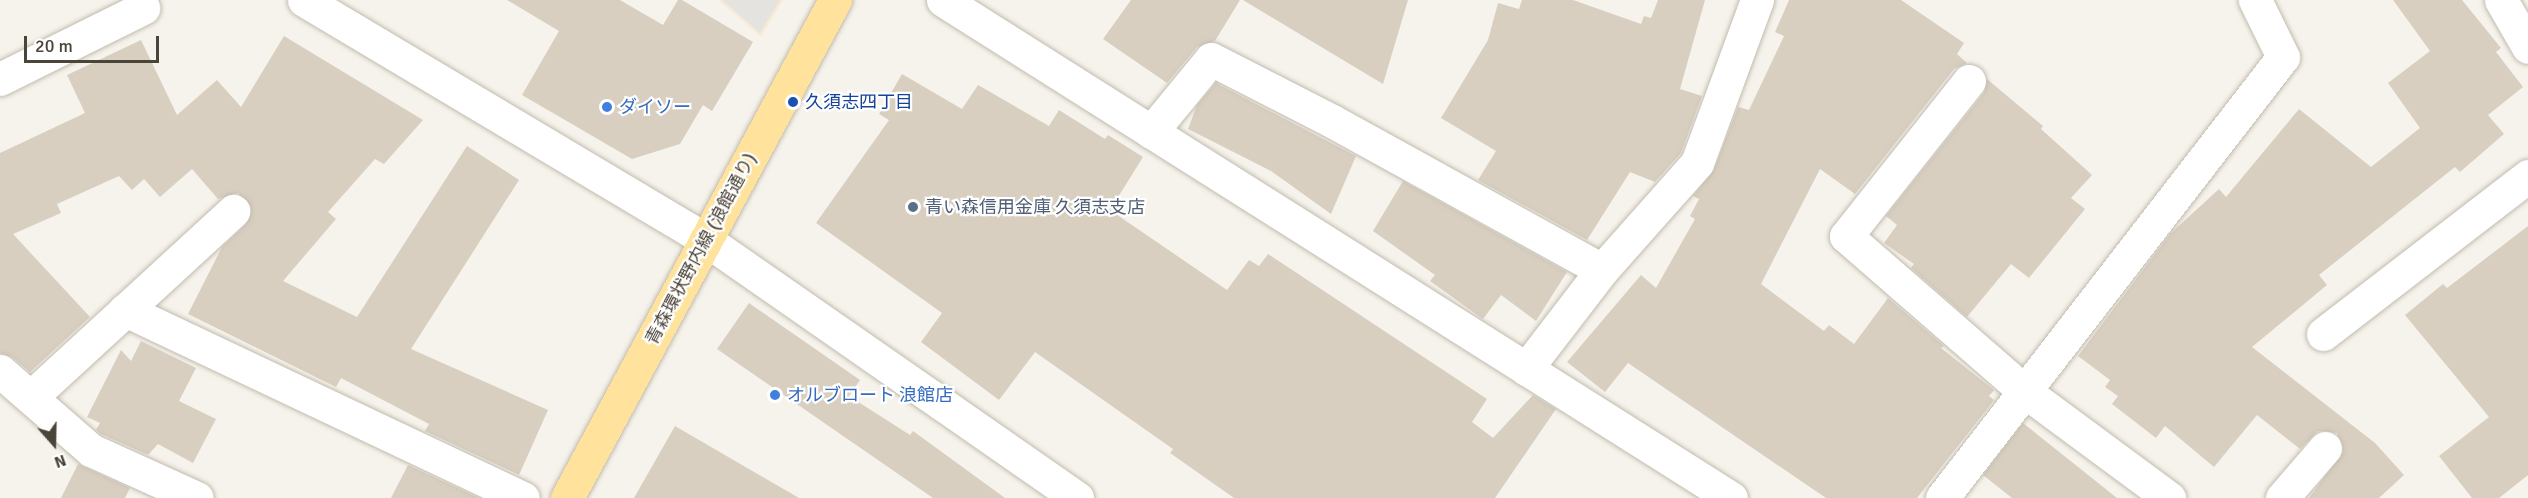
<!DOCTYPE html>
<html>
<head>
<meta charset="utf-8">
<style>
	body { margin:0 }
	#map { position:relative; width:2528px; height:498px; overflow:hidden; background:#f6f3ec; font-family:Signika,"Noto Sans JP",sans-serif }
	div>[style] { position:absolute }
	.commercial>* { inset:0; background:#f7ead8 }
	.parking>* { inset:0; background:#e5e3e0 }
	.building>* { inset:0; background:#d8cfc1 }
	.roads { filter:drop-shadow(0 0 2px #c2bbae) drop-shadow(0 0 2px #c2bbae) }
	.minor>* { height:33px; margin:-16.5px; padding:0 16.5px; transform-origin:16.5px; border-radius:16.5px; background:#fff }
	.major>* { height:33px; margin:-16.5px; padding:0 16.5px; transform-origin:16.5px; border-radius:16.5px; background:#ffe39c }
	.dots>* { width:16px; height:16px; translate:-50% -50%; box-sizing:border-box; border:3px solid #fff; border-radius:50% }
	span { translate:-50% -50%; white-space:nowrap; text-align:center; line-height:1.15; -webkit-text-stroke:4.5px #fff; paint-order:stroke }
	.transit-label { font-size:18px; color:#164399 }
	.left { translate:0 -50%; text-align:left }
	.shop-label { font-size:18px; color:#366cbe }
	.service-label { font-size:18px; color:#4e5e75 }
	.street-label { font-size:18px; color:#4b4439 }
	.north { position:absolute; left:24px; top:414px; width:60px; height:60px; -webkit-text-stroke:4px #fff; paint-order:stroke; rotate:160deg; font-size:16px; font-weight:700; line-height:24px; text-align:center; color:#4b4439 }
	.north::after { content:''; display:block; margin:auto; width:21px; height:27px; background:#4b4439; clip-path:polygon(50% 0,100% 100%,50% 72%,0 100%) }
	.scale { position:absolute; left:24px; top:36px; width:135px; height:27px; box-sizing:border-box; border:3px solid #4b4439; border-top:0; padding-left:8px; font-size:18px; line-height:21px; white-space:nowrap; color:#4b4439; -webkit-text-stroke:4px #fff; paint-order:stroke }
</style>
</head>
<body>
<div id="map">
	<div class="commercial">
		<i style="clip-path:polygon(718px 0,783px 0,761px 37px)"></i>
	</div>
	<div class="parking">
		<i style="clip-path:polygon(722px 0,780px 0,760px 33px)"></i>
	</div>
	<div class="building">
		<i style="clip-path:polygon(507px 0,620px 0,663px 25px,678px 0,682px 0,753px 42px,712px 111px,703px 105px,680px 144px,632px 159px,522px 95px,559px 31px)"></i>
		<i style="clip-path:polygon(1131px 0,1240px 0,1215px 41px,1197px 47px,1167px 83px,1103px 39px)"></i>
		<i style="clip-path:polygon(1243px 0,1408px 0,1383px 84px)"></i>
		<i style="clip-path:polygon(1522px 0,1573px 0,1641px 24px,1644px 16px,1651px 18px,1658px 0,1705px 0,1680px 89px,1702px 96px,1681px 153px,1655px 182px,1630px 172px,1587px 240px,1478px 180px,1496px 151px,1441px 118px,1488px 40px,1498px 3px,1519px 9px)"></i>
		<i style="clip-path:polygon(1789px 0,1901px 0,1964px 43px,1957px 54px,1967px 63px,1954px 69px,1855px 194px,1820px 169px,1761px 284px,1824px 331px,1829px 325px,1854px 344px,1888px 298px,1944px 346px,1941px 348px,1994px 390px,1989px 396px,1994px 400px,1917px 498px,1826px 498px,1628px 363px,1605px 392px,1567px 362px,1641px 275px,1656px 288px,1695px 219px,1690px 216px,1699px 199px,1693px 196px,1714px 170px,1738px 107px,1749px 110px,1784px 36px,1775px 32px)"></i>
		<i style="clip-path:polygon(2393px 0,2462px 0,2501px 48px,2496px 52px,2523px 87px,2488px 115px,2504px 134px,2460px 172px,2455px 167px,2319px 275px,2327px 285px,2252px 347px,2375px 443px,2404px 475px,2379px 498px,2309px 498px,2343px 452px,2337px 433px,2318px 431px,2300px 449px,2257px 415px,2214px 467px,2165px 426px,2156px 438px,2112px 404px,2118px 396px,2105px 387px,2110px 380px,2078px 356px,2171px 233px,2219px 189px,2226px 197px,2299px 109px,2371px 167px,2420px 128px,2388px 83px,2430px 51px)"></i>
		<i style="clip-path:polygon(284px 36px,423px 120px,384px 164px,375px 159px,328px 212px,336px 219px,283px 281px,357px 317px,467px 146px,519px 180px,411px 349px,548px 410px,519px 475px,425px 431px,429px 424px,341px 378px,336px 387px,188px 314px,222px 247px,246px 224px,251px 207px,238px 193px,218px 199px,192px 169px,160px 197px,144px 179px,132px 190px,119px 176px,57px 204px,61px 213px,13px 234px,90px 317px,30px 372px,12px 357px,0 353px,0 153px,85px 113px,67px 75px,141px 40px,177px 115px,217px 80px,241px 107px)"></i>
		<i style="clip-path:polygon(902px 74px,962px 109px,978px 85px,1049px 126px,1059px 110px,1105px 139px,1108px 135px,1143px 157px,1110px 210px,1227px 290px,1249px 260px,1259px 266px,1268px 254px,1487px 399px,1472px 422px,1493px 438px,1533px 395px,1556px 409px,1495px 498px,1234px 498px,1170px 453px,1173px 449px,1035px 352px,999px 400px,921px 342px,942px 313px,816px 223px,889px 120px,879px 114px)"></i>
		<i style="clip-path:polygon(1987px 79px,2043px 126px,2041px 129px,2092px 175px,2071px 198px,2085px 209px,2029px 278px,2011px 264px,1967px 317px,1911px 268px,1914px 264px,1884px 243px,1897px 225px,1886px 216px,1984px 93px)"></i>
		<i style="clip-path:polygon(1216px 83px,1356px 156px,1331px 214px,1271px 171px,1188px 129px,1197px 105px)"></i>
		<i style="clip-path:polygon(1403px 181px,1567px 272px,1536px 321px,1501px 295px,1483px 319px,1430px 281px,1435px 275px,1373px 231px)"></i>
		<i style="clip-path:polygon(2528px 226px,2528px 475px,2499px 498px,2472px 498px,2439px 456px,2489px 417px,2405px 315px,2443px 284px,2447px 288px)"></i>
		<i style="clip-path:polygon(749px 303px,860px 380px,849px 396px,910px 435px,913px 431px,1005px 498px,933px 498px,717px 349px)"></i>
		<i style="clip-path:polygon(141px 341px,196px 368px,179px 401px,216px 419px,193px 463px,158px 444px,148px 455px,101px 434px,96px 430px,100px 423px,87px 417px,121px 350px,131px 361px)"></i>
		<i style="clip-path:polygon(2023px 423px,2117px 498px,2012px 498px,1983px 475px)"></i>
		<i style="clip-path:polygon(675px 426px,799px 498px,634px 498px)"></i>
		<i style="clip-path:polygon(78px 464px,130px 488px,125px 498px,61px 498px)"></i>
		<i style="clip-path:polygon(408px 465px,479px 498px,391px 498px)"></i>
	</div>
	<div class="roads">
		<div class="minor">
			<i style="left:304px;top:0;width:468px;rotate:30.8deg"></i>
			<i style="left:706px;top:240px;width:452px;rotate:34.8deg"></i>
			<i style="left:943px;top:0;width:932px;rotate:32.29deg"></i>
			<i style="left:2501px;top:0;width:54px;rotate:60.1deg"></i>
			<i style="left:0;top:79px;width:160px;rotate:-26.4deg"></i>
			<i style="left:1969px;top:81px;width:198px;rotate:128.4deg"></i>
			<i style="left:1846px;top:236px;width:235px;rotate:41deg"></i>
			<i style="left:2023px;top:390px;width:182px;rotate:36.5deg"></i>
			<i style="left:1151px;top:132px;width:94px;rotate:-50.6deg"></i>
			<i style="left:1211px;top:59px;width:136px;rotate:27.1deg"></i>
			<i style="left:1332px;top:121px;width:308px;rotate:28.9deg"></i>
			<i style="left:125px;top:310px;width:440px;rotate:25.3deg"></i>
			<i style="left:2323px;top:334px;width:259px;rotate:-37.6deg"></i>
			<i style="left:1526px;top:369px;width:125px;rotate:-52.5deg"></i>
			<i style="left:1602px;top:270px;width:143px;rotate:-48.4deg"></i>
			<i style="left:1697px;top:163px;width:174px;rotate:-69.8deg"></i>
			<i style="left:0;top:371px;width:121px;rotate:41deg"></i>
			<i style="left:91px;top:450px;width:116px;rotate:24.4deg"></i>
			<i style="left:31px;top:397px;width:275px;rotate:-42.6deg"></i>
			<i style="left:1942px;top:498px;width:557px;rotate:-52.29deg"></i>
			<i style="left:2283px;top:57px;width:64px;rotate:-116.2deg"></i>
			<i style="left:2282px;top:498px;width:66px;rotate:-49.3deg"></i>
		</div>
		<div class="major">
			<i style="left:567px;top:498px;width:566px;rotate:-61.71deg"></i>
		</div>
	</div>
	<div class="dots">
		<i style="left:793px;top:102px;background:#1a4fb4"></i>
		<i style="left:607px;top:107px;background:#3f7fe0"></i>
		<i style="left:913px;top:207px;background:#5c6f8a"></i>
		<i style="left:775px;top:395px;background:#3f7fe0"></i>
	</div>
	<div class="transit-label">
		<span class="left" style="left:805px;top:102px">久須志四丁目</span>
	</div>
	<div class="shop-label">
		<span class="left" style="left:619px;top:107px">ダイソー</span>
		<span class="left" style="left:787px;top:395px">オルブロート 浪館店</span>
	</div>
	<div class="service-label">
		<span class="left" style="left:925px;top:207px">青い森信用金庫 久須志支店</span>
	</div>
	<div class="street-label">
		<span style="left:701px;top:249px;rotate:-62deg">青森環状野内線 (浪館通り)</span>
	</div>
	<div class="north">N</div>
	<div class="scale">20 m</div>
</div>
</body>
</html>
